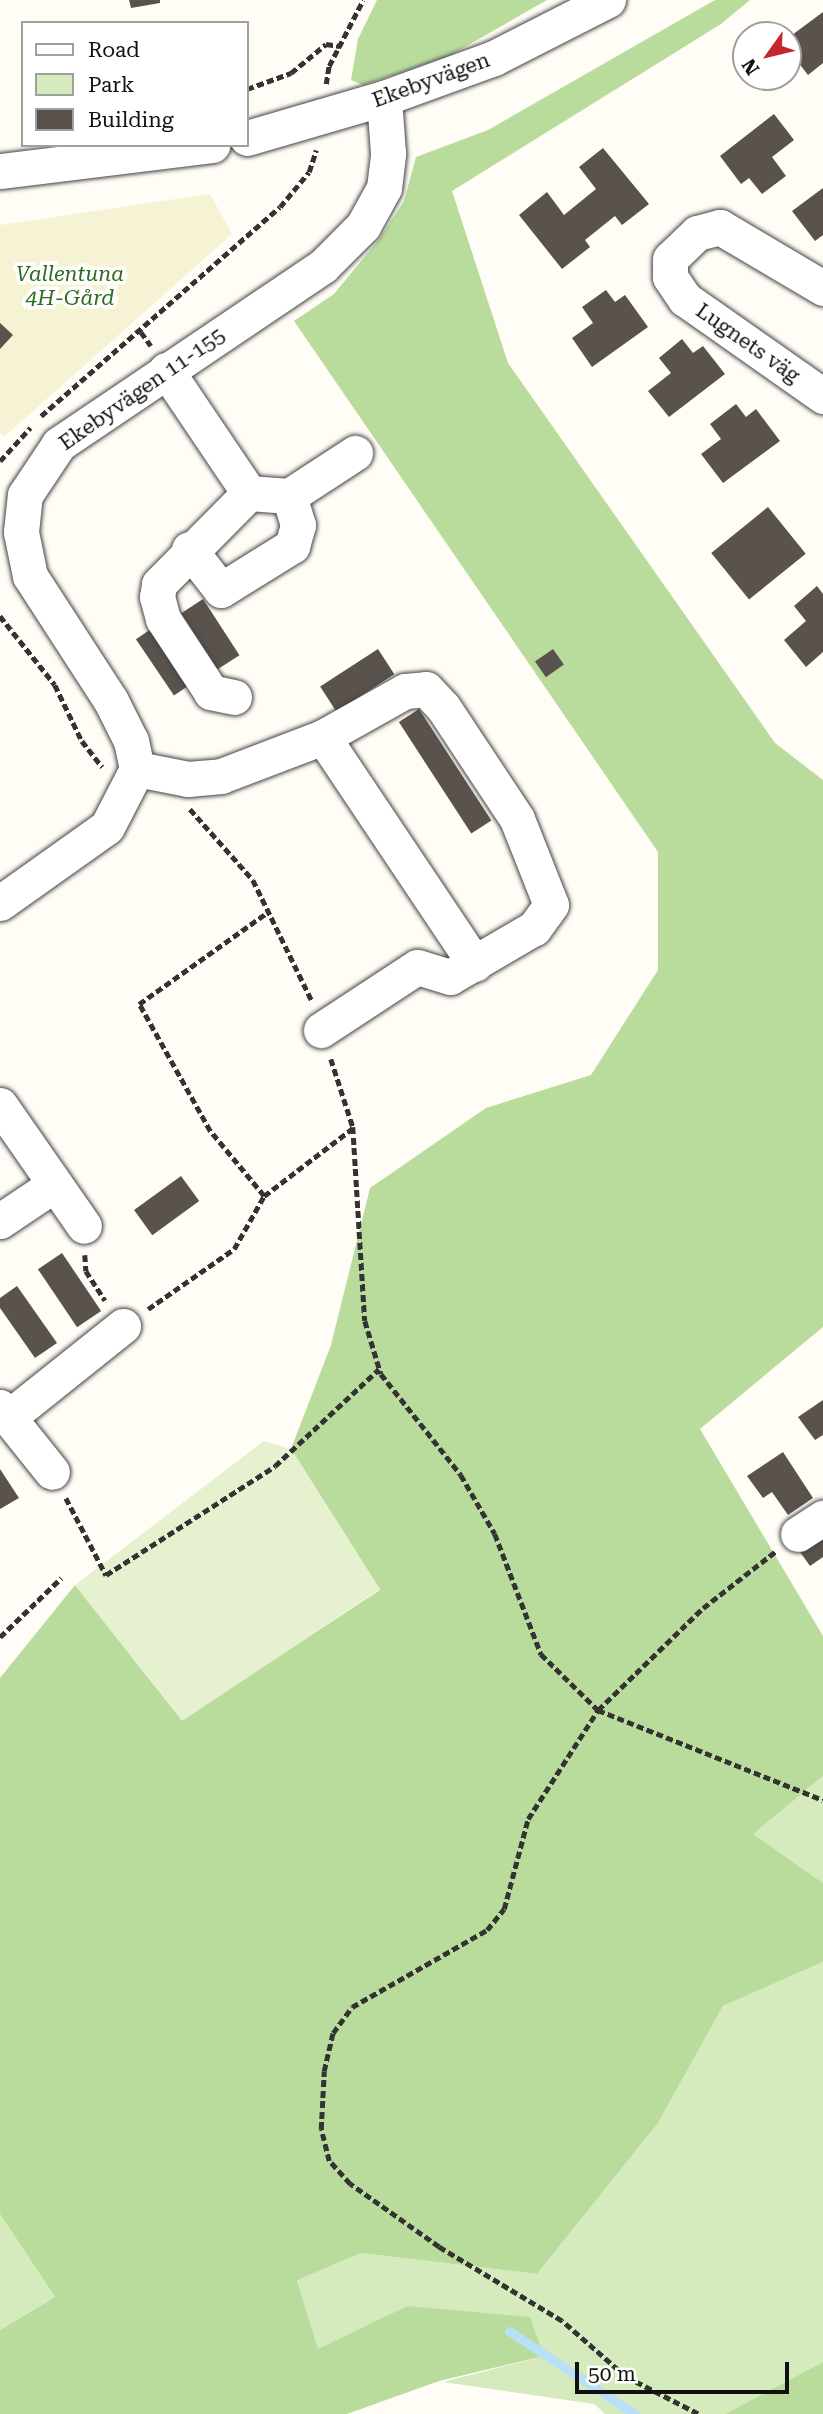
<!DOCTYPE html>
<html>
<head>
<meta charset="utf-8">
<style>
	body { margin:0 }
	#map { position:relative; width:823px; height:2414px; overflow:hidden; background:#fffdf5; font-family:"Roboto Serif",serif }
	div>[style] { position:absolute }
	.farmland>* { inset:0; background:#f6f3d4 }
	.green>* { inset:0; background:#d5ebbd }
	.forest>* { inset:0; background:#b9dc9c }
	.pitch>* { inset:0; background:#e6f2cf }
	.stream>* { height:9px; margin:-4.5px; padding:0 4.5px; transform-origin:4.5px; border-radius:4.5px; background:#b9e0f7 }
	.building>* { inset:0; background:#5a524d; transform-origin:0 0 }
	.path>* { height:4.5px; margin-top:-2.25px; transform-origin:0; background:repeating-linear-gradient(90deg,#333 0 7px,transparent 0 10.5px) }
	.roads { filter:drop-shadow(0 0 2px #444) drop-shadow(0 0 2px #444) }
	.minor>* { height:35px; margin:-17.5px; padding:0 17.5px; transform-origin:17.5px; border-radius:17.5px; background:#fff }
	span { translate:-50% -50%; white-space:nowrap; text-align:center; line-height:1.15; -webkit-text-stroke:7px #fff; paint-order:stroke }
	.street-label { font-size:21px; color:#111 }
	.park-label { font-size:21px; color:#2f6b1f; font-style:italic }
	.legend { position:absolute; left:21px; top:21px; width:228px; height:126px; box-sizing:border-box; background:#fff; border:2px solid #a0a0a0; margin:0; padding:9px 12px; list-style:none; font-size:21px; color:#111 }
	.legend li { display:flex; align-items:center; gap:14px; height:35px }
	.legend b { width:35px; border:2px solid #a0a0a0 }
	.north { position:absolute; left:732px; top:21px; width:70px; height:70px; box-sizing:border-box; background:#fff; border:2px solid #a0a0a0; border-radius:50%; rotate:236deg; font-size:19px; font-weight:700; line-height:28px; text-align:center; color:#111 }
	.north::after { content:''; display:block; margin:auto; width:24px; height:32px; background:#c4262e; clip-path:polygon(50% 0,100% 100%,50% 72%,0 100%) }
	.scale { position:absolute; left:575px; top:2362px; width:214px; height:32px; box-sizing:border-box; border:4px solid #111; border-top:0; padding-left:9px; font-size:21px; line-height:24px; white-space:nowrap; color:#111; -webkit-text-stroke:5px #fff; paint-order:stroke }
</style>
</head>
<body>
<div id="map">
	<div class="farmland">
		<i style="clip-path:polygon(210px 194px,232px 234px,4px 437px,0 432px,0 225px)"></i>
	</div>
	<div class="green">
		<i style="clip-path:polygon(823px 1776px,823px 1883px,752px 1834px)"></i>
		<i style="clip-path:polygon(823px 1962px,823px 2362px,725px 2414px,605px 2414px,594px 2404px,443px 2382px,544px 2356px,407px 2306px,318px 2350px,297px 2279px,361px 2253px,537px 2274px,658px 2123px,723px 2006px)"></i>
		<i style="clip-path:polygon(0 2214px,55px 2297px,0 2330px)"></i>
	</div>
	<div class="forest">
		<i style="clip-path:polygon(377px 0,547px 0,449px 56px,363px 85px,351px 80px,358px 39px)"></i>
		<i style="clip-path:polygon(715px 0,750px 0,721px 24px,452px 191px,508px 363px,775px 743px,823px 780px,823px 1327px,700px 1429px,823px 1636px,823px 1776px,753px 1834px,823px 1883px,823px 1962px,723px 2006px,658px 2123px,537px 2274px,361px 2253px,297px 2280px,318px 2349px,407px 2306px,530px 2317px,544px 2356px,439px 2381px,347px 2414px,0 2414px,0 2330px,55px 2297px,0 2214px,0 1678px,75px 1585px,182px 1720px,380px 1590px,291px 1449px,331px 1345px,370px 1188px,486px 1108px,591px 1075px,658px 970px,658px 852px,294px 321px,334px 294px,380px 238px,404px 201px,416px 157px,488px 130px)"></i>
		<i style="clip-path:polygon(823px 2362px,823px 2414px,725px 2414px)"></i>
	</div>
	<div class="pitch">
		<i style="clip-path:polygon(264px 1441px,291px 1449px,380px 1589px,182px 1721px,75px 1585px)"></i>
	</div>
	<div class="stream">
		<i style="left:509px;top:2331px;width:151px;rotate:33.4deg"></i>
	</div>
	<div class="building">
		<i style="clip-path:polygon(129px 0,160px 0,160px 3px,131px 8px)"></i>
		<i style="clip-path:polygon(823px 12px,823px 63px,808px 75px,788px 49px,788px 38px)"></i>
		<i style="clip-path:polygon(774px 114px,794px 140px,772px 157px,786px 176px,762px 194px,749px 178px,741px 184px,720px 156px)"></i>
		<i style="clip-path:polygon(603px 148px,649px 204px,622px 225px,615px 216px,585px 240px,590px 247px,562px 269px,519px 215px,547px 192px,564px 215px,596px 189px,579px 167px)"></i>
		<i style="clip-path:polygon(823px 188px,823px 235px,815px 241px,792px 211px)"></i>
		<i style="clip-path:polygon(606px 290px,615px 302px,625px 295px,648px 327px,592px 367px,572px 338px,593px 323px,582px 307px)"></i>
		<i style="clip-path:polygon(0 323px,13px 335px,0 349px)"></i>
		<i style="clip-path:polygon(682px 339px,693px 353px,703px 346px,725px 374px,669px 417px,648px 391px,671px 373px,659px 358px)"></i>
		<i style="clip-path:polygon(736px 404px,746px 417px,756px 409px,780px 441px,723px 483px,701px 454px,721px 439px,710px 424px)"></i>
		<i style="left:768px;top:507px;width:60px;height:73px;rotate:51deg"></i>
		<i style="clip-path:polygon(817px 586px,823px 594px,823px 652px,806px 667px,784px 640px,806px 621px,794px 606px)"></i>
		<i style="left:203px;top:599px;width:67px;height:26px;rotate:57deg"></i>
		<i style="left:160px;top:623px;width:68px;height:29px;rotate:56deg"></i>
		<i style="left:378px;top:649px;width:30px;height:69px;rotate:57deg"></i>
		<i style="left:553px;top:649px;width:19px;height:22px;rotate:55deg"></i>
		<i style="left:419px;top:709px;width:133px;height:24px;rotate:57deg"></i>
		<i style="left:181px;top:1176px;width:31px;height:58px;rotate:54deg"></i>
		<i style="left:62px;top:1253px;width:70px;height:29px;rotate:56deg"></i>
		<i style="clip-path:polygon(17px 1286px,57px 1343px,35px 1358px,0 1308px,0 1298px)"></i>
		<i style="clip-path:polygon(823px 1400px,823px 1435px,815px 1440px,798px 1417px)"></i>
		<i style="clip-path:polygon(783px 1452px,813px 1498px,788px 1515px,772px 1492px,763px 1498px,747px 1476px)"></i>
		<i style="clip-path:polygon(0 1469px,19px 1498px,0 1509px)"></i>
		<i style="clip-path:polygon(823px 1533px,823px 1557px,810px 1566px,798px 1549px)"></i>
	</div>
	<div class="path">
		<i style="left:326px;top:84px;width:18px;rotate:-81deg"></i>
		<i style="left:329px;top:66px;width:74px;rotate:-62.7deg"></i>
		<i style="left:247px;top:89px;width:47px;rotate:-20deg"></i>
		<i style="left:291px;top:73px;width:45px;rotate:-39.6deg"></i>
		<i style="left:326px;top:44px;width:14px;rotate:8deg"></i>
		<i style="left:141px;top:332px;width:17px;rotate:54deg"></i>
		<i style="left:41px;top:416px;width:317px;rotate:-41.2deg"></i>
		<i style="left:280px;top:207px;width:45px;rotate:-50.4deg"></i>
		<i style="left:309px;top:172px;width:23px;rotate:-72deg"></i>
		<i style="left:0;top:461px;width:45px;rotate:-47.7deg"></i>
		<i style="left:0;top:616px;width:88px;rotate:51.4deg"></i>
		<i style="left:55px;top:685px;width:62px;rotate:64.3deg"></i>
		<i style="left:82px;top:741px;width:33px;rotate:52deg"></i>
		<i style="left:190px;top:809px;width:95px;rotate:48.4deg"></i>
		<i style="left:253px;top:880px;width:135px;rotate:64deg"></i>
		<i style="left:331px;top:1059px;width:71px;rotate:72.1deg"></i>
		<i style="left:353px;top:1127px;width:194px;rotate:86.5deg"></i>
		<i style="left:365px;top:1321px;width:55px;rotate:73.2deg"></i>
		<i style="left:381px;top:1374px;width:129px;rotate:51.6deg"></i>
		<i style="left:461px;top:1475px;width:68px;rotate:60deg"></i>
		<i style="left:495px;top:1534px;width:129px;rotate:69deg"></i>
		<i style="left:541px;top:1654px;width:80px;rotate:44.5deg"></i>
		<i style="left:598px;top:1710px;width:242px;rotate:21.8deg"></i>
		<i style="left:264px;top:1196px;width:85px;rotate:-129.7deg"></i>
		<i style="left:210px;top:1131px;width:145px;rotate:-119.2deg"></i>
		<i style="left:139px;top:1004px;width:158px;rotate:-35.5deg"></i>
		<i style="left:85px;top:1255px;width:16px;rotate:86deg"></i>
		<i style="left:86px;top:1271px;width:35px;rotate:57deg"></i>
		<i style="left:148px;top:1309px;width:105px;rotate:-34.9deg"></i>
		<i style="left:234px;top:1249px;width:61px;rotate:-60.5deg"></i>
		<i style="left:264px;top:1196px;width:112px;rotate:-37.4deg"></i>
		<i style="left:66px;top:1498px;width:87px;rotate:62.5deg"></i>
		<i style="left:106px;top:1575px;width:201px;rotate:-32.8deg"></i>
		<i style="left:275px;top:1466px;width:142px;rotate:-43deg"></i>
		<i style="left:0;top:1637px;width:85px;rotate:-44deg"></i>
		<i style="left:698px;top:2414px;width:81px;rotate:-152.8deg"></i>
		<i style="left:626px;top:2377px;width:85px;rotate:-138.8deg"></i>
		<i style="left:562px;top:2321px;width:144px;rotate:-149deg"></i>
		<i style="left:439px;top:2247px;width:109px;rotate:-144.7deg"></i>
		<i style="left:350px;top:2184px;width:31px;rotate:-132deg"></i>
		<i style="left:329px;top:2161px;width:33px;rotate:-104deg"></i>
		<i style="left:321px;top:2129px;width:58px;rotate:-87deg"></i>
		<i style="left:324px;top:2071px;width:39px;rotate:-77deg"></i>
		<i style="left:333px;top:2033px;width:32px;rotate:-54deg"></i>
		<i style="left:352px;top:2007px;width:155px;rotate:-29.7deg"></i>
		<i style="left:487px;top:1930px;width:27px;rotate:-51deg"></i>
		<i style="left:504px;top:1909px;width:93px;rotate:-75.1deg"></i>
		<i style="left:528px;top:1819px;width:130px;rotate:-57.3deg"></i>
		<i style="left:598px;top:1710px;width:146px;rotate:-44.2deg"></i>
		<i style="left:703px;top:1608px;width:93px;rotate:-38deg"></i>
	</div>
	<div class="roads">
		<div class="minor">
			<i style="left:247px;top:138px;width:143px;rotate:-16.3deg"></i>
			<i style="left:384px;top:98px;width:117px;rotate:-20deg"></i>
			<i style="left:494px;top:58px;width:128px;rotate:-27deg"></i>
			<i style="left:0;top:171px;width:214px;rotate:-7deg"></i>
			<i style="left:823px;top:288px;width:120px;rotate:-149.4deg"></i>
			<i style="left:720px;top:227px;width:24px;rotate:165deg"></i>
			<i style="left:697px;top:233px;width:37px;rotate:136deg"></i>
			<i style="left:670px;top:259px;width:18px;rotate:90deg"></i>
			<i style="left:670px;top:277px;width:27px;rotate:56deg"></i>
			<i style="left:685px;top:299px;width:169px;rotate:35.1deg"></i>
			<i style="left:166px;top:370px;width:148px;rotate:56deg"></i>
			<i style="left:189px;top:549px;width:52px;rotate:52deg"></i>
			<i style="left:221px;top:590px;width:84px;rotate:-31.8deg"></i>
			<i style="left:292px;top:546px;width:22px;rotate:-74deg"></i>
			<i style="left:298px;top:525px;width:30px;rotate:-107deg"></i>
			<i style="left:234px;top:697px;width:24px;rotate:-168deg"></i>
			<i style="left:211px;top:692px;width:87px;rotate:-123.3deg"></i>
			<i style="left:163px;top:619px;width:23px;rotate:-105deg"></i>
			<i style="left:157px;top:597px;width:13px;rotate:-81deg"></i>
			<i style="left:159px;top:584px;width:128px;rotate:-45.3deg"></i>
			<i style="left:249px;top:493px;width:40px;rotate:4.3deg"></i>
			<i style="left:289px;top:496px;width:79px;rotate:-33.1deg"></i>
			<i style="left:323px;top:737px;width:273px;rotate:56.2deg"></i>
			<i style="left:137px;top:769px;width:52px;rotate:11.1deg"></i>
			<i style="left:188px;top:779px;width:33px;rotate:-5deg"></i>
			<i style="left:221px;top:776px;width:109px;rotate:-20.9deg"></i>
			<i style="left:323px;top:737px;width:94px;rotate:-29.3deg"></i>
			<i style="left:405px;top:691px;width:21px;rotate:-5deg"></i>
			<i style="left:426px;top:689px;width:25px;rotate:47deg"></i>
			<i style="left:443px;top:707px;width:134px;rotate:56.5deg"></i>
			<i style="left:517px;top:819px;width:92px;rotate:68.4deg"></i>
			<i style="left:551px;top:905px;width:29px;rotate:126deg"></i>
			<i style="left:534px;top:928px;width:97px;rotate:149.7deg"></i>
			<i style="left:450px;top:977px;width:34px;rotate:-163deg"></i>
			<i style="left:417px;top:967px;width:115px;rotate:146.7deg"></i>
			<i style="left:0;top:903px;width:131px;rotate:-35.4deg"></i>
			<i style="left:107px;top:827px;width:65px;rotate:-62.7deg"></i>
			<i style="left:137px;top:769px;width:29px;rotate:-102deg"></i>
			<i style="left:131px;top:741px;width:45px;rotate:-116.6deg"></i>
			<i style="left:111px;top:701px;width:149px;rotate:-122.9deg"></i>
			<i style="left:30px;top:576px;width:45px;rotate:-101.6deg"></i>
			<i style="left:21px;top:532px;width:37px;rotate:-84deg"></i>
			<i style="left:25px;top:495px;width:61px;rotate:-56.3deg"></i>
			<i style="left:59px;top:444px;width:318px;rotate:-34deg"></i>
			<i style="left:323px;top:266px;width:57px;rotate:-45deg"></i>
			<i style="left:363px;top:226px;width:43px;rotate:-61.1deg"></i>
			<i style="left:384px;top:188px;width:35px;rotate:-83deg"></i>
			<i style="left:388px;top:153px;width:55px;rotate:-94.2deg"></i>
			<i style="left:0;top:1105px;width:147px;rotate:55.2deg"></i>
			<i style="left:0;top:1221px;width:66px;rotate:-33.9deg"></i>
			<i style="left:0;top:1407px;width:83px;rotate:51.3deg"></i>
			<i style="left:9px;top:1417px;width:146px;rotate:-38.6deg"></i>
			<i style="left:798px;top:1534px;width:30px;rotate:-33deg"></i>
		</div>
	</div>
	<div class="street-label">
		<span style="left:431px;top:80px;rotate:-20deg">Ekebyvägen</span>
		<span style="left:748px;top:343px;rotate:35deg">Lugnets väg</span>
		<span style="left:142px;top:389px;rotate:-35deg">Ekebyvägen 11-155</span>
	</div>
	<div class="park-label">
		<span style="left:70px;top:286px">Vallentuna<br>4H-Gård</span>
	</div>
	<ul class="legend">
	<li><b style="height:9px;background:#fff"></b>Road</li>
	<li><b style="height:19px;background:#d5ebbd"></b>Park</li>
	<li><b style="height:19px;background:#5a524d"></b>Building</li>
	</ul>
	<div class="north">N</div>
	<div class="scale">50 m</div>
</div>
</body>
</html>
